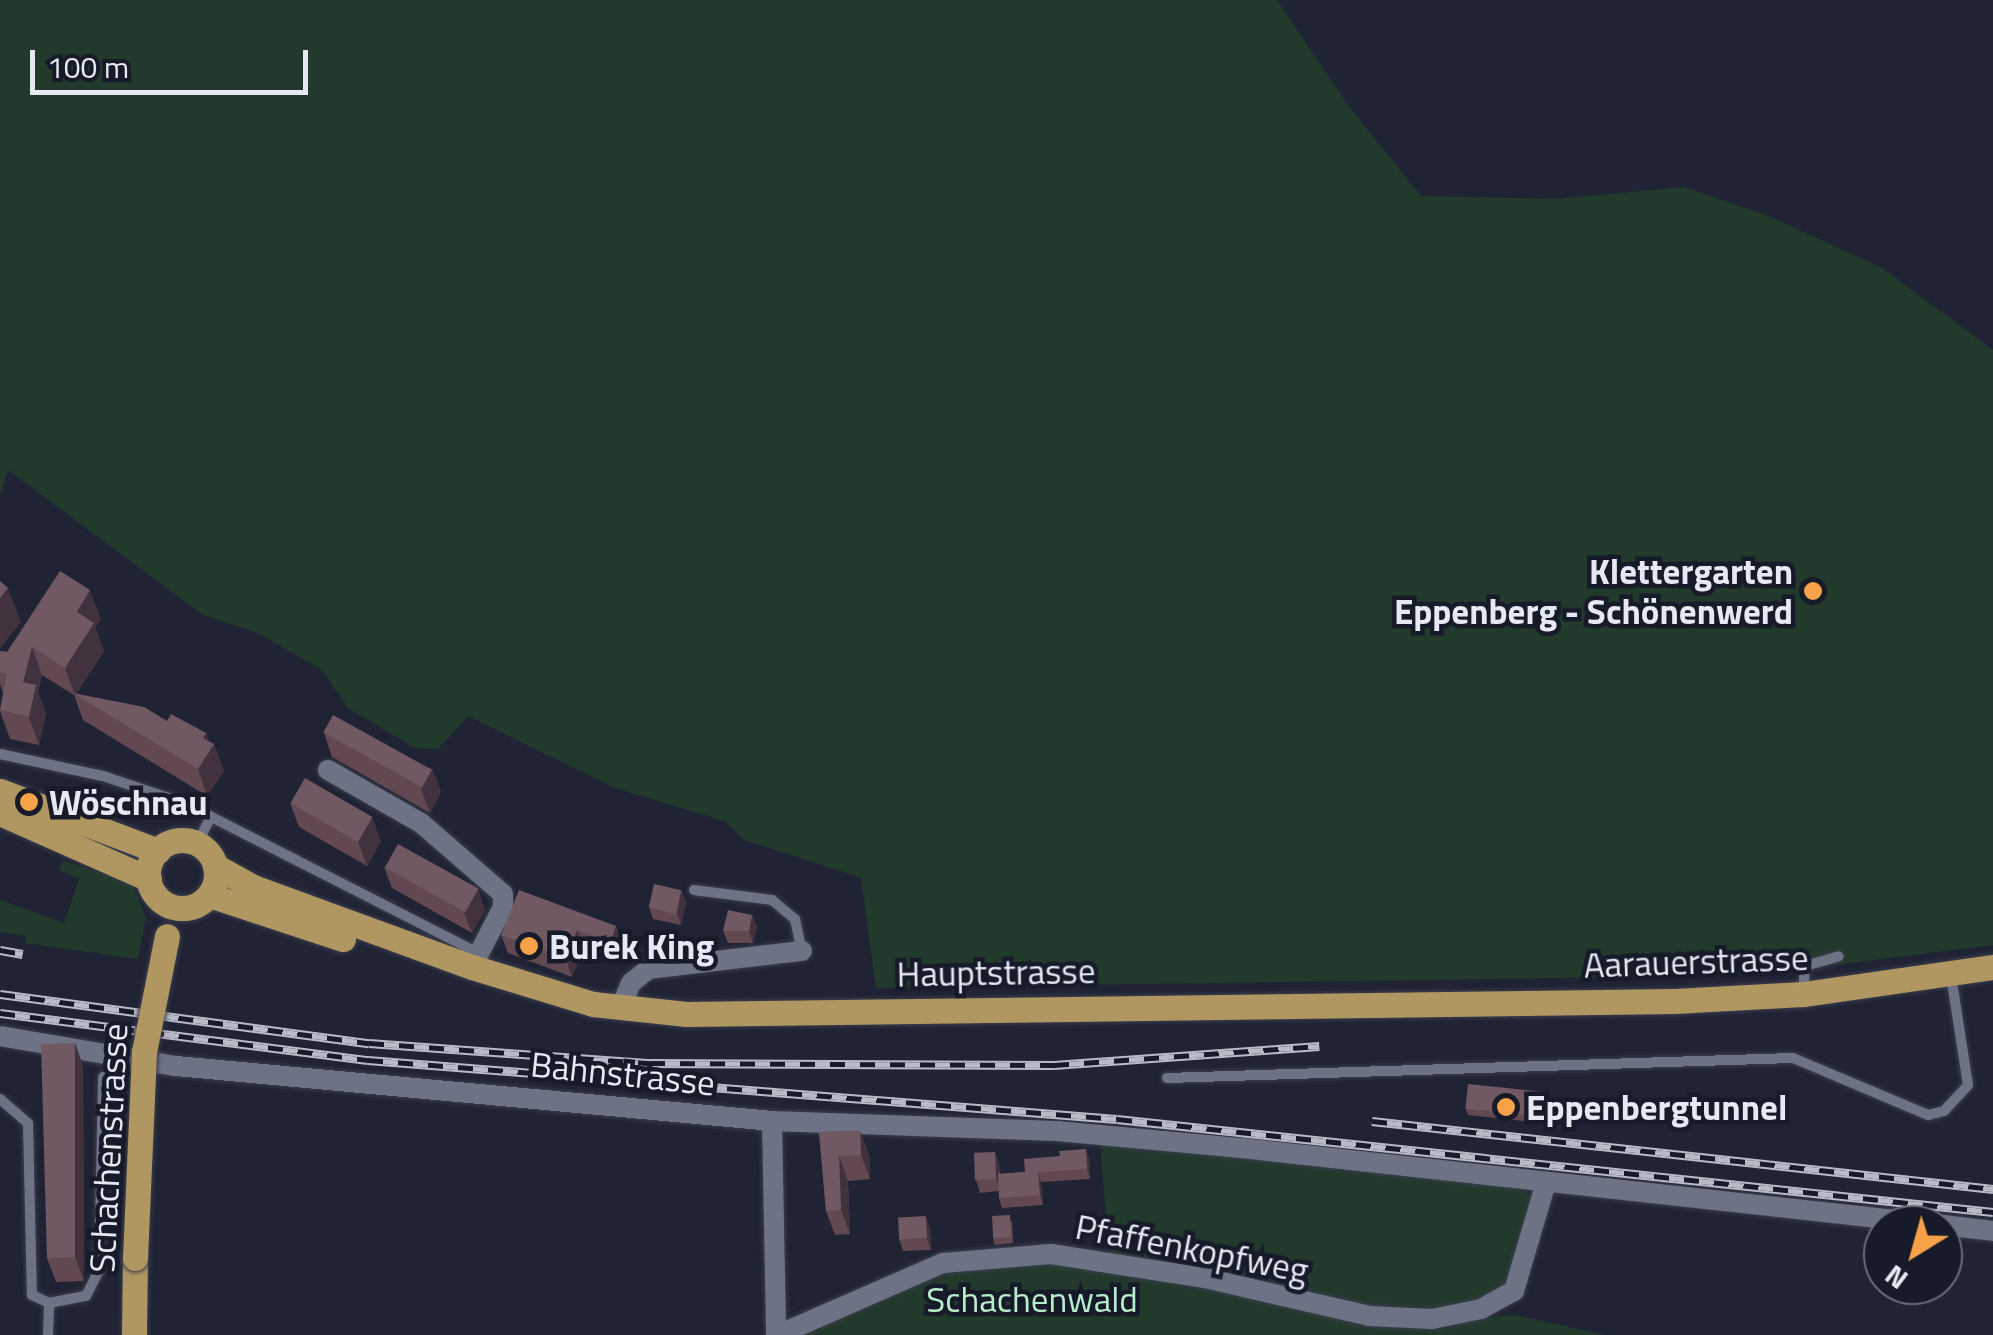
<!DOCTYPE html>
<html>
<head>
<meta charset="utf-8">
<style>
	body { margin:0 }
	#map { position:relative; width:1993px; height:1335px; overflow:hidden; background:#1f2334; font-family:"Titillium Web",sans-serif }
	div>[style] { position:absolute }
	.green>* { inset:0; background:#213a2b }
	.roads { filter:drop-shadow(0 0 2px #3a3d4b) drop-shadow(0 0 2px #3a3d4b) }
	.lane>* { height:10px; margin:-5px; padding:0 5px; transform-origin:5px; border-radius:5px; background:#6d7285 }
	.street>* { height:20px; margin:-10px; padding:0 10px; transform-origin:10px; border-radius:10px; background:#6d7285 }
	.primary>* { height:25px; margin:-12.5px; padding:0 12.5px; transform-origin:12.5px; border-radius:12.5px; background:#b09761 }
	.primary>.ring { margin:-12.5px; padding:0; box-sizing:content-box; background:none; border:25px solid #b09761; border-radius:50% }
	.rail>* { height:9px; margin-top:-4.5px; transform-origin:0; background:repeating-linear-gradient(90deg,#161a29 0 15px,#b8bbc7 0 30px); box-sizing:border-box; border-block:2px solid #b8bbc7 }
	.bridges { filter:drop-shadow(0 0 2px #3a3d4b) drop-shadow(0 0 2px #3a3d4b) }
	.primary-bridge>* { height:25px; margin:-12.5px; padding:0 12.5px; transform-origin:12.5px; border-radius:12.5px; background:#b09761 }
	.wall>* { inset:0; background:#624851 }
	.shaded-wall>* { inset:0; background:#41323e }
	.building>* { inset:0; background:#705963; transform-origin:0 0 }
	.dots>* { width:28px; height:28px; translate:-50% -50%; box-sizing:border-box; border:5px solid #161a29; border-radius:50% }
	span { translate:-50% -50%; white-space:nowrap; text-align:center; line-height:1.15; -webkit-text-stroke:9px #161a29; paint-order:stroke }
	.poi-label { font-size:35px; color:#e6e9f4; font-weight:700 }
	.right { translate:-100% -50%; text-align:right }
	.left { translate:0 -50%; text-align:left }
	.street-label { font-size:35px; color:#e6e9f4 }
	.park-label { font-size:35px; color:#b8edcb }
	.north { position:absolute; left:1863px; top:1205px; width:100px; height:100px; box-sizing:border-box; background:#161a29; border:2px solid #696d7a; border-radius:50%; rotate:217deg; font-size:28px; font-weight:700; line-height:40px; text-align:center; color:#e6e9f4 }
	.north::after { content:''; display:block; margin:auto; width:35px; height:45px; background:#f7a248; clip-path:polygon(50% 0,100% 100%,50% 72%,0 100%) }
	.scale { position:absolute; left:30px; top:50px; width:278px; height:45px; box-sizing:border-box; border:5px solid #e6e9f4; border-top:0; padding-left:12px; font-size:30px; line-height:35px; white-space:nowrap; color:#e6e9f4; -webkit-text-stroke:8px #161a29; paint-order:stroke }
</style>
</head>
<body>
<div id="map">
	<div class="green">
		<i style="clip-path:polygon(0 0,1277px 0,1350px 108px,1421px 196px,1555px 199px,1684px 187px,1769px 216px,1882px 268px,1993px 350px,1993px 945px,1755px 975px,876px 988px,861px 878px,744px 840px,726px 822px,613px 787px,468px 716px,438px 749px,415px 748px,348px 708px,322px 670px,258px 633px,203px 615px,8px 470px,0 496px)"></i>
		<i style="clip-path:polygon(63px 861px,131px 882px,146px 917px,138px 959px,25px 943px,26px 936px,0 932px,0 900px,64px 923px,79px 879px,59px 870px)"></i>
		<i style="clip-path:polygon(1100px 1140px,1519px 1186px,1533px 1198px,1506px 1291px,1460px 1308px,1380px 1312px,1109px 1253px)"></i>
		<i style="clip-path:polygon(1045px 1260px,1410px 1323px,1515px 1315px,1605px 1335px,779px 1335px,938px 1271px)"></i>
	</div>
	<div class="roads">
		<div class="lane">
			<i style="left:0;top:754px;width:105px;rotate:12.1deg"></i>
			<i style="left:103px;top:776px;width:88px;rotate:18.6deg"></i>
			<i style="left:186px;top:804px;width:324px;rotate:27deg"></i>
			<i style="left:197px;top:844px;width:31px;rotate:-63deg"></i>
			<i style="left:694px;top:890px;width:79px;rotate:7.3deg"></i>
			<i style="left:772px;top:900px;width:30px;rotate:40deg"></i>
			<i style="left:795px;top:919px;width:33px;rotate:78deg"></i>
			<i style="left:1803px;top:994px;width:28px;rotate:-86deg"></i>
			<i style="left:1805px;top:966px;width:35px;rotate:-16deg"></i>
			<i style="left:1167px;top:1078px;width:626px;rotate:-1.83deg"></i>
			<i style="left:1793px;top:1058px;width:147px;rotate:22.9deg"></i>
			<i style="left:1928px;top:1115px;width:16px;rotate:-14deg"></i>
			<i style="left:1944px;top:1111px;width:35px;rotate:-47deg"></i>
			<i style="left:1968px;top:1085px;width:111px;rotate:-98.8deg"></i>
			<i style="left:0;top:1099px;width:37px;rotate:41deg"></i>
			<i style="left:28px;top:1123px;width:172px;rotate:88.7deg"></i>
			<i style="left:32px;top:1295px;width:19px;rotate:25deg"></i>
			<i style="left:48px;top:1335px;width:32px;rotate:-88deg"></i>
			<i style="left:49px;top:1303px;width:38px;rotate:-11deg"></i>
			<i style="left:86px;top:1296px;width:28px;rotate:-63deg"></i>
			<i style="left:99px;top:1271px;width:194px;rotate:-88.8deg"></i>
		</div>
		<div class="street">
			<i style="left:328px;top:770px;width:107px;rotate:29.7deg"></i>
			<i style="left:421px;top:823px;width:108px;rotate:40.9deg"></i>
			<i style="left:503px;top:894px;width:13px;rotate:90deg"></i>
			<i style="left:503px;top:907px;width:68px;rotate:117.3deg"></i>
			<i style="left:620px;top:1009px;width:28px;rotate:-67deg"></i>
			<i style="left:631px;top:983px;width:22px;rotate:-39deg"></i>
			<i style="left:648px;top:969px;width:155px;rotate:-6.7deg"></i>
			<i style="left:0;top:1036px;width:179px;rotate:9.7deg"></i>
			<i style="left:176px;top:1066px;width:599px;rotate:5.27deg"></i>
			<i style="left:772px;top:1121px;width:285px;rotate:2deg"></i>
			<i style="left:1057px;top:1131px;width:185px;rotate:5.3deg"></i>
			<i style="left:1241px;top:1148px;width:704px;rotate:6.28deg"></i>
			<i style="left:772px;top:1121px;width:214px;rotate:88.9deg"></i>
			<i style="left:1943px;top:1225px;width:50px;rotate:6.8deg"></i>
			<i style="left:778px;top:1335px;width:180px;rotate:-23.6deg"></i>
			<i style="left:943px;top:1263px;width:108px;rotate:-4.8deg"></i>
			<i style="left:1051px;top:1254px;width:156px;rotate:8.9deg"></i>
			<i style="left:1205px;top:1278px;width:168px;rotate:13deg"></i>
			<i style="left:1369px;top:1316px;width:63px;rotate:2.7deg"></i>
			<i style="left:1432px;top:1319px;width:50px;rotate:-11.5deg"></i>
			<i style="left:1481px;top:1309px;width:38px;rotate:-29deg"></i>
			<i style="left:1514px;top:1291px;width:114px;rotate:-73.6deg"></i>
		</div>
		<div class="primary">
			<i style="left:0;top:791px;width:169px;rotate:20.8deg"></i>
			<i style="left:0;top:813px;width:163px;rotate:23.9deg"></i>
			<i class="ring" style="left:148px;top:840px;width:43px;height:43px"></i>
			<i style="left:215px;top:866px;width:43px;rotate:28.9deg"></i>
			<i style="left:253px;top:887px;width:233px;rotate:20.1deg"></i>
			<i style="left:472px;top:967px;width:127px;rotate:17deg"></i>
			<i style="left:593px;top:1004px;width:94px;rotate:6.1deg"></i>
			<i style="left:686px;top:1014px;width:989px;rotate:-0.75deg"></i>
			<i style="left:1675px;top:1001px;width:128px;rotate:-3.1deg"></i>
			<i style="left:1803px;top:994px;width:192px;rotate:-8.1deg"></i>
			<i style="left:209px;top:895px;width:141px;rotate:18.2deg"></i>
			<i style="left:134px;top:1335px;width:77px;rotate:-89.3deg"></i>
		</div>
	</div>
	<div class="rail">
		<i style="left:0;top:950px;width:23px;rotate:10deg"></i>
		<i style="left:0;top:994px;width:372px;rotate:7.6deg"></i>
		<i style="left:369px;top:1043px;width:282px;rotate:4.1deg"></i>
		<i style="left:650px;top:1063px;width:404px;rotate:0.3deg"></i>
		<i style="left:1054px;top:1065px;width:266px;rotate:-4.1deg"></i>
		<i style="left:0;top:1013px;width:371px;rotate:7.3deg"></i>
		<i style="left:368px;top:1060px;width:751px;rotate:4.5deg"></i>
		<i style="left:1117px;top:1119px;width:881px;rotate:6.06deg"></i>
		<i style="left:1372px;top:1121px;width:625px;rotate:6.25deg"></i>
	</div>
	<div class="bridges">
		<div class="primary-bridge">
			<i style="left:135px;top:1258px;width:206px;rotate:-87.5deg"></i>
			<i style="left:144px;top:1052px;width:118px;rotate:-78.8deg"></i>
		</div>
	</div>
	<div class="wall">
		<i style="clip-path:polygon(101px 619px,95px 627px,104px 651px,76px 694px,206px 733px,209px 742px,214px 744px,224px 771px,207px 796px,83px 720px,74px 695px,42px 675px,38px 692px,46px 713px,39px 745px,10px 739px,0 711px,3px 693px,0 684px,0 651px,7px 652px)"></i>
		<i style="clip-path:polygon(324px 733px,432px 769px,441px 792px,430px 813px,332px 757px)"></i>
		<i style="clip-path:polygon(290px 803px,381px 841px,367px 866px,299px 827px)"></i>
		<i style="clip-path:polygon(384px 867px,485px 910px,472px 933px,392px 888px)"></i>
		<i style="clip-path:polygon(681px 890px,686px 902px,681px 925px,653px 919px,649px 907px)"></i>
		<i style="clip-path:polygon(752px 915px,757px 927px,753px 943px,728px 943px,723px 931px)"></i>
		<i style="clip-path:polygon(616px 926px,623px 944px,616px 961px,584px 948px,572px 977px,508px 953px,501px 935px)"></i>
		<i style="clip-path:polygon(75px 1043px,83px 1066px,84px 1281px,56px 1282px,47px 1258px)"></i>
		<i style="clip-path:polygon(1543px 1092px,1545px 1098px,1542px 1123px,1468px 1115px,1466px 1109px)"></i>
		<i style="clip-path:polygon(860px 1131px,869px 1155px,870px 1179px,848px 1181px,850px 1234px,835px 1235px,826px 1211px,819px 1132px)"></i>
		<i style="clip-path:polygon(1086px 1149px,1089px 1158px,1090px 1179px,1041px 1182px,1043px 1205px,1002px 1208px,999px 1198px,999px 1191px,980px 1193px,976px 1180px,995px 1152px,999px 1164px,1000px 1174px,1025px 1172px,1060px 1156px)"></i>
		<i style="clip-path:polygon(1012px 1221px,1013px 1243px,995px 1245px,993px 1239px)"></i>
		<i style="clip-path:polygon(930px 1228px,931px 1250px,903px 1251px,899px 1239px)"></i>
	</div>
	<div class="shaded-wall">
		<i style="clip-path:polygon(8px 588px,21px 622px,0 649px,0 598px)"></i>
		<i style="clip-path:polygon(90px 590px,101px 619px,95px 627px,104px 651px,75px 696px,65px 668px,77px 612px)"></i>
		<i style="clip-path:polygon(32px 647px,42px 675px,38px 692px,46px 713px,39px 745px,29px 717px,23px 682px)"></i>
		<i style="clip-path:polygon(206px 733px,212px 748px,214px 744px,224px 771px,207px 796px,198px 769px,203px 738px)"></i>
		<i style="clip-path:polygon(432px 769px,441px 792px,430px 813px,421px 789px)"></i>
		<i style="clip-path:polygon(372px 817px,381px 841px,367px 866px,358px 842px)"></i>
		<i style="clip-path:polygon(478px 889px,485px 910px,472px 933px,464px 912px)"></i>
		<i style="clip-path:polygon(681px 890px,686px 902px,681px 925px,677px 913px)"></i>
		<i style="clip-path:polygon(752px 915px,757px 927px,753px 943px,749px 931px)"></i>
		<i style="clip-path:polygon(616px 926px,623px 944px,616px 961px,610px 943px)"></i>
		<i style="clip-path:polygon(577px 930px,584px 948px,572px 977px,566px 959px)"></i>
		<i style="clip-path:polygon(75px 1043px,83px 1066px,84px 1281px,75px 1257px)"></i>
		<i style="clip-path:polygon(1543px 1092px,1545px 1098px,1542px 1123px,1540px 1117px)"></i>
		<i style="clip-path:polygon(860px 1131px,869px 1155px,870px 1179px,861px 1155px)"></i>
		<i style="clip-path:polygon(1086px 1149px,1089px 1158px,1090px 1179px,1087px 1169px)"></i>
		<i style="clip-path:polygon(995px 1152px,999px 1164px,1001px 1191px,996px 1179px)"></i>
		<i style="clip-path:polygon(839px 1156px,848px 1181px,850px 1234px,841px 1210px)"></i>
		<i style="clip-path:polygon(1038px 1172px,1041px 1182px,1043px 1205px,1040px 1195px)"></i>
		<i style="clip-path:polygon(926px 1216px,930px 1228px,931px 1250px,927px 1238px)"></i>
	</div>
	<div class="building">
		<i style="clip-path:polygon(60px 571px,90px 590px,77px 612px,94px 623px,65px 668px,32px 647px,23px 682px,36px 685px,29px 717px,0 710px,7px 674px,0 672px,0 651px,7px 652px)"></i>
		<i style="clip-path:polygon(0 581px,8px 588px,0 598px)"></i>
		<i style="clip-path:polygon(73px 693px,144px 707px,167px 721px,171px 714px,206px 733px,203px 738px,214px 744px,198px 769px)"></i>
		<i style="left:333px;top:715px;width:113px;height:20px;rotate:29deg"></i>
		<i style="left:305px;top:778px;width:78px;height:29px;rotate:30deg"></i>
		<i style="left:398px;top:844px;width:92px;height:27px;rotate:29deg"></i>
		<i style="left:654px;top:884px;width:28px;height:24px;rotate:13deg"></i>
		<i style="clip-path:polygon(519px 890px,616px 926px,610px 943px,577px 930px,566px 959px,501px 935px)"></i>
		<i style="clip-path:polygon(728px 910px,752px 915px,749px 931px,723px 931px)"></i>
		<i style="clip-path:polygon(75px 1043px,75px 1257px,47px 1258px,41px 1044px)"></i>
		<i style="left:1468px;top:1084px;width:75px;height:25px;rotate:6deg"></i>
		<i style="clip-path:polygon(860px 1131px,861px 1155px,839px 1156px,841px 1210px,826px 1211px,819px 1132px)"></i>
		<i style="clip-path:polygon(1086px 1149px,1087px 1169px,1038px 1172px,1040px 1195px,999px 1198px,998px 1174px,1025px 1172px,1024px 1159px,1060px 1156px,1059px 1151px)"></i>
		<i style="left:995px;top:1152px;width:27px;height:21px;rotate:88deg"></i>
		<i style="left:1010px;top:1215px;width:22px;height:18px;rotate:87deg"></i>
		<i style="left:926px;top:1216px;width:22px;height:28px;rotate:87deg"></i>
	</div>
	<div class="dots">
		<i style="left:1813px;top:591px;background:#f7a248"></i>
		<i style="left:29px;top:802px;background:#f7a248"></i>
		<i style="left:529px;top:946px;background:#f7a248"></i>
		<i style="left:1506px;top:1107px;background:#f7a248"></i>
	</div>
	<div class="poi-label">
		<span class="right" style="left:1793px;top:591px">Klettergarten<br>Eppenberg - Schönenwerd</span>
		<span class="left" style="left:49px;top:802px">Wöschnau</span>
		<span class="left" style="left:549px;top:946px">Burek King</span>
		<span class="left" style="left:1526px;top:1107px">Eppenbergtunnel</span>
	</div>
	<div class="street-label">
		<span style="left:1696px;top:961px;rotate:-2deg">Aarauerstrasse</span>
		<span style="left:996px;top:972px;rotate:-1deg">Hauptstrasse</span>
		<span style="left:623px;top:1073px;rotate:6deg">Bahnstrasse</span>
		<span style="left:108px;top:1148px;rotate:-87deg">Schachenstrasse</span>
		<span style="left:1192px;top:1248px;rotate:11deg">Pfaffenkopfweg</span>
	</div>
	<div class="park-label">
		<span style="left:1032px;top:1299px">Schachenwald</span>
	</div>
	<div class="north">N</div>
	<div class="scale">100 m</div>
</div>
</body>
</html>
